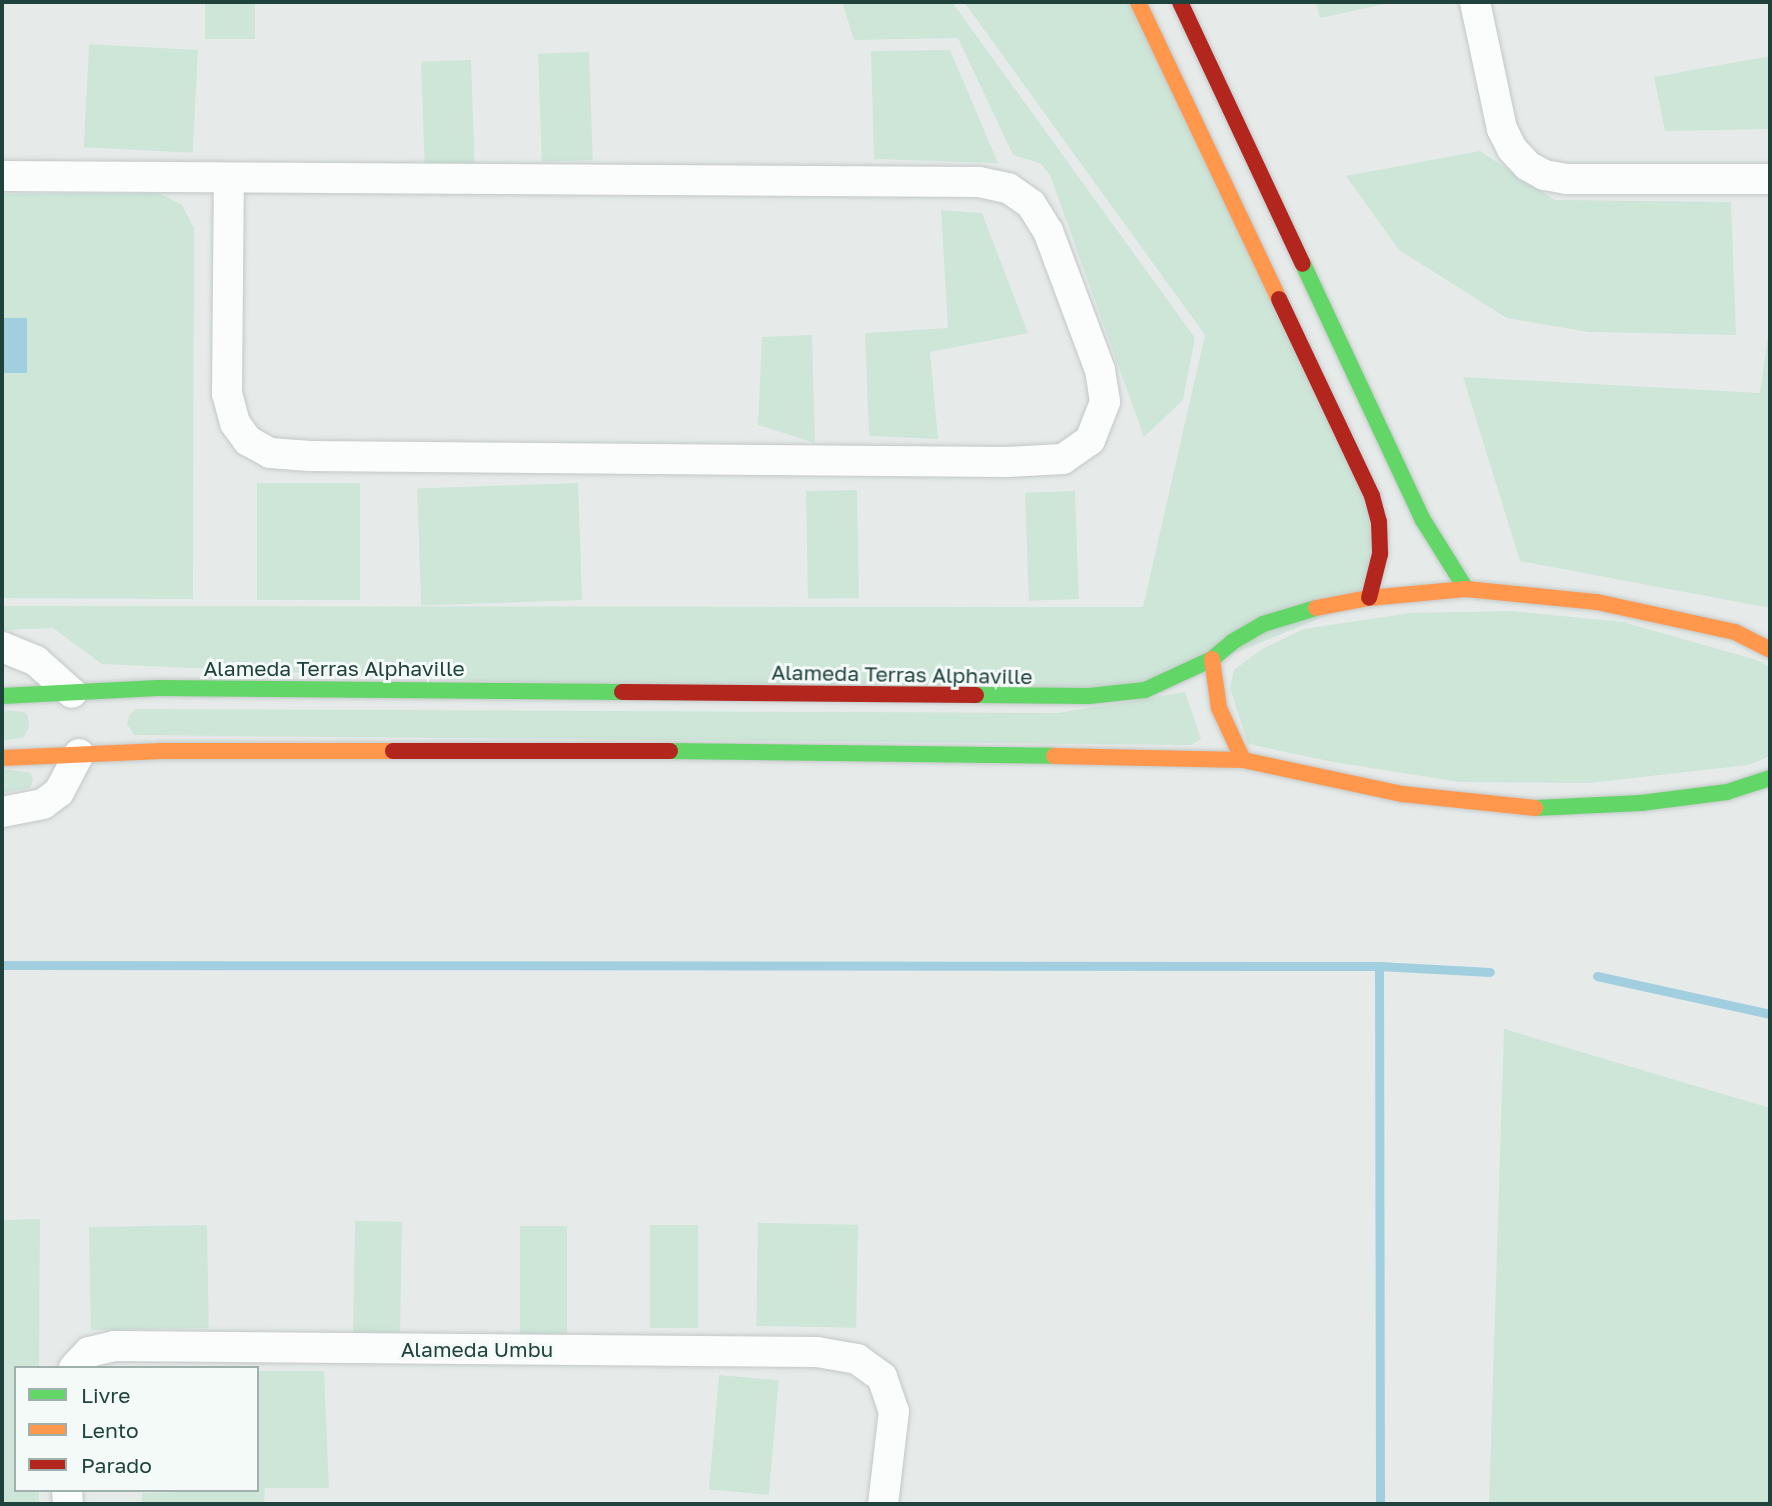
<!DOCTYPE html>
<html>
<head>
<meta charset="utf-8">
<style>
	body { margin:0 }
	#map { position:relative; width:1772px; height:1506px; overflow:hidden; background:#e6ebea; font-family:"Golos Text",sans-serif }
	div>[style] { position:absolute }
	.green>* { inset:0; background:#cde6d8; transform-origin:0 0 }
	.water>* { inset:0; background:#a2cfdf; transform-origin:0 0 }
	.stream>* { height:9px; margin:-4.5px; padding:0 4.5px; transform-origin:4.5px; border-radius:4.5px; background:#a2cfdf }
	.roads { filter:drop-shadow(0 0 2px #c3c8c7) drop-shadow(0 0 2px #c3c8c7) }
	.street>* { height:30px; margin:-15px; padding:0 15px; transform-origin:15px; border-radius:15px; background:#fbfcfc }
	.fast>* { height:16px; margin:-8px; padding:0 8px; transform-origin:8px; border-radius:8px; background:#63d668 }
	.slow>* { height:16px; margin:-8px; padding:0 8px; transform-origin:8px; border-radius:8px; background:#ff974d }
	.jam>* { height:16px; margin:-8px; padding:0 8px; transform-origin:8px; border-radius:8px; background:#b3261e }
	span { translate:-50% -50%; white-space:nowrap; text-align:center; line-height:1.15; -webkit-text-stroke:6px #f4faf8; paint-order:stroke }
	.street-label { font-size:21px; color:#20423d }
	.frame { position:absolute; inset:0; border:4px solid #20423d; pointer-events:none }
	.legend { position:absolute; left:14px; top:1366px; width:245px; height:126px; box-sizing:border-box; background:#f4faf8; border:2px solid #9fb0ad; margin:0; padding:9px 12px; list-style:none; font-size:21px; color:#20423d }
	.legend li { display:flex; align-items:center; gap:14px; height:35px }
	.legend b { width:35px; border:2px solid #9fb0ad }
</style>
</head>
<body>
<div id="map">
	<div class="green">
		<i style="left:205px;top:2px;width:50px;height:37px"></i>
		<i style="clip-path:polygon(842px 2px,952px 2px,1195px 338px,1183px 400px,1144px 437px,1050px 175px,1040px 163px,1013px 155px,958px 38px,854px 40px)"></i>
		<i style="clip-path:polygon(964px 2px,1138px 2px,1372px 496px,1369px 598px,1145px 690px,730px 692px,102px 664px,53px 628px,2px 630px,2px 606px,1143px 607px,1205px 335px)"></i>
		<i style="clip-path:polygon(1316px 2px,1393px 2px,1320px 18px)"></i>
		<i style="left:198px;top:50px;width:103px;height:109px;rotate:93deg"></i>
		<i style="clip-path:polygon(950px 50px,998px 163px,874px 159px,871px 51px)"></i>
		<i style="left:589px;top:52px;width:108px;height:51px;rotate:88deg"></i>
		<i style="clip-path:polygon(1770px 56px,1770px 129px,1665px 131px,1654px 77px)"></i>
		<i style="left:471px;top:60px;width:108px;height:50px;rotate:88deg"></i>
		<i style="clip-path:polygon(1480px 151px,1555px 200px,1731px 202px,1736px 335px,1589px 332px,1507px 318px,1399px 250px,1346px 176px)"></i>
		<i style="clip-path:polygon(159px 193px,182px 205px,194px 228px,193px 599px,2px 598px,2px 194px)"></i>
		<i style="clip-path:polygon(941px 210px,982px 213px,1028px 333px,930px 352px,938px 439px,869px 436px,865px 333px,948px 328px)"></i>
		<i style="clip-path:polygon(1770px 321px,1770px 608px,1520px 561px,1463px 377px,1760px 393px)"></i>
		<i style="clip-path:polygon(812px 335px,815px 443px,758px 425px,762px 337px)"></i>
		<i style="left:360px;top:483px;width:117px;height:103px;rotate:90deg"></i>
		<i style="left:578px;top:483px;width:117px;height:161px;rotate:88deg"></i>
		<i style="left:857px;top:490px;width:108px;height:51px;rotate:89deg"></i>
		<i style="left:1075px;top:491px;width:108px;height:50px;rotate:88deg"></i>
		<i style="clip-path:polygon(1512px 611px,1623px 622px,1757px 660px,1770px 667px,1770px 756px,1748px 765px,1589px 783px,1460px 782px,1333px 762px,1248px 744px,1230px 688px,1234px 670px,1262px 649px,1304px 629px,1410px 613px)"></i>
		<i style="clip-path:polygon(1185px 692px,1201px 739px,1191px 745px,134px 735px,127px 724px,129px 715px,136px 709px,1058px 713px)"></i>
		<i style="clip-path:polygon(2px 710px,24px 712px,28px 716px,29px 727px,24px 737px,2px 741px)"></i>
		<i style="clip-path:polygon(2px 769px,31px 773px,33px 781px,30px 788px,2px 793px)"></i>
		<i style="clip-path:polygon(1504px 1029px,1770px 1108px,1770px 1504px,1489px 1504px)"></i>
		<i style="clip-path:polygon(40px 1219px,39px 1368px,16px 1368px,16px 1490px,39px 1490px,39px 1504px,2px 1504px,2px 1220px)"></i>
		<i style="left:355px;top:1221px;width:47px;height:114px;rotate:1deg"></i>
		<i style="left:758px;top:1223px;width:100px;height:103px;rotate:1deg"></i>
		<i style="left:207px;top:1225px;width:103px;height:118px;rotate:89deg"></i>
		<i style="left:650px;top:1225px;width:48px;height:103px"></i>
		<i style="left:520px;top:1226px;width:47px;height:114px"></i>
		<i style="clip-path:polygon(257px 1371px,324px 1371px,329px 1488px,265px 1488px,264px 1504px,142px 1504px,142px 1493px,257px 1490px)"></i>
		<i style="left:719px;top:1375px;width:60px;height:115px;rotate:5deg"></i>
	</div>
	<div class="water">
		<i style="left:2px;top:318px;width:25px;height:55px"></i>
	</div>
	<div class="stream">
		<i style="left:2px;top:965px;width:1377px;rotate:0.04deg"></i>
		<i style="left:1379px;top:966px;width:111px;rotate:3.1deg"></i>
		<i style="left:1379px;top:966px;width:538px;rotate:89.89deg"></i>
		<i style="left:1597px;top:976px;width:177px;rotate:12.4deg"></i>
	</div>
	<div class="roads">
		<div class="street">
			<i style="left:1475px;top:2px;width:130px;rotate:78deg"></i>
			<i style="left:1502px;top:129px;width:22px;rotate:63deg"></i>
			<i style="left:1512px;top:149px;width:23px;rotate:47deg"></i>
			<i style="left:1528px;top:166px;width:18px;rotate:29deg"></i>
			<i style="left:1544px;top:175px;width:23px;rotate:10deg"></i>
			<i style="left:1567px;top:179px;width:203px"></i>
			<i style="left:2px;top:176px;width:977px;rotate:0.35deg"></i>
			<i style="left:979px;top:182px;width:30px;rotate:12deg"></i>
			<i style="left:1008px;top:188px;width:28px;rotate:35deg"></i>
			<i style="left:1031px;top:204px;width:32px;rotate:58deg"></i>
			<i style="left:1048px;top:231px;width:148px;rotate:69.5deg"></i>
			<i style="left:1100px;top:370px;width:32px;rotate:81deg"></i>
			<i style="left:1105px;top:402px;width:41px;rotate:111.5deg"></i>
			<i style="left:1090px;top:440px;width:33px;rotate:145deg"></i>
			<i style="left:1063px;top:459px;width:56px;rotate:176.9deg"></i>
			<i style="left:1007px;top:462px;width:697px;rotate:-179.51deg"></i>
			<i style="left:310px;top:456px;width:40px;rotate:-175.7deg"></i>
			<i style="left:270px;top:453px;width:25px;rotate:-151deg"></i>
			<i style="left:248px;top:441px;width:22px;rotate:-126deg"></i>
			<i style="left:235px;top:423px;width:30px;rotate:-105deg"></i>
			<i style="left:227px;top:394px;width:215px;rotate:-89.5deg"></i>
			<i style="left:2px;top:647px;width:37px;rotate:22deg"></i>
			<i style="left:36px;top:661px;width:48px;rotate:41.6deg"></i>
			<i style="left:2px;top:812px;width:42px;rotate:-11deg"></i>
			<i style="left:43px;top:804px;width:20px;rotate:-37deg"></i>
			<i style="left:59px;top:792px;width:43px;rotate:-62.2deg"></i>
			<i style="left:74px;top:1368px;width:22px;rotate:-47deg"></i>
			<i style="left:89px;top:1352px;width:27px;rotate:-13deg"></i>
			<i style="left:115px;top:1346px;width:702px;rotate:0.49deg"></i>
			<i style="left:817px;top:1352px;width:41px;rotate:9.9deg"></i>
			<i style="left:857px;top:1359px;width:31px;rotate:36deg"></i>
			<i style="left:882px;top:1377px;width:36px;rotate:71deg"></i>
			<i style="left:894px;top:1411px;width:94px;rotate:96.7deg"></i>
			<i style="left:67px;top:1490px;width:14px;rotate:86deg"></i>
		</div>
		<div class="fast">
			<i style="left:1303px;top:264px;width:283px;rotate:64.9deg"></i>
			<i style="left:1423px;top:520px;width:81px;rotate:58.1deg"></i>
			<i style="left:976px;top:695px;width:113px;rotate:0.5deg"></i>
			<i style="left:1089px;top:696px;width:56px;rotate:-6.1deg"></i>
			<i style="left:1145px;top:690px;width:74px;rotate:-24.8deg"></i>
			<i style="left:1212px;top:659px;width:26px;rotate:-40deg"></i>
			<i style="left:1232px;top:642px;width:36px;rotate:-30deg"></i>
			<i style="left:1263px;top:624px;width:55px;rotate:-16.8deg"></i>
			<i style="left:2px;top:696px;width:156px;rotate:-2.9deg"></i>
			<i style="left:158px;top:688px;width:464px;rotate:0.5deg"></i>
			<i style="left:670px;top:751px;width:384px;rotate:0.7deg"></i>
			<i style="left:1535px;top:808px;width:106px;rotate:-2.7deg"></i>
			<i style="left:1641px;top:803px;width:87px;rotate:-7.3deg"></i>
			<i style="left:1727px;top:792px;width:45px;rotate:-18deg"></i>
		</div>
		<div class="slow">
			<i style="left:1138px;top:2px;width:329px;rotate:64.6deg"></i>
			<i style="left:1316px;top:608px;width:54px;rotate:-10.7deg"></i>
			<i style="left:1369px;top:598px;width:97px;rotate:-5.3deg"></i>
			<i style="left:1466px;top:589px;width:132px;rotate:5.7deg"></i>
			<i style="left:1597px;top:602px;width:141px;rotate:12.3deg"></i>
			<i style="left:1735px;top:632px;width:39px;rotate:27deg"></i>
			<i style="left:1212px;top:659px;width:49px;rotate:81.9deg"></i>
			<i style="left:1219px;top:708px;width:57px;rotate:65.2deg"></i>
			<i style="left:1054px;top:756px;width:189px;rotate:1.2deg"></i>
			<i style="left:1243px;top:760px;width:163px;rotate:12.1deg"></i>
			<i style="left:1402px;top:794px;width:134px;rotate:6deg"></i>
			<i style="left:2px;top:758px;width:160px;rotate:-2.5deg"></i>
			<i style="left:162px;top:751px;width:231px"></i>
		</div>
		<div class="jam">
			<i style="left:1180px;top:2px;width:289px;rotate:64.9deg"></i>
			<i style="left:1279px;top:299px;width:218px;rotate:64.7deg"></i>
			<i style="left:1372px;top:496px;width:27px;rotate:75deg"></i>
			<i style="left:1379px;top:522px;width:32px;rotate:88deg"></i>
			<i style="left:1380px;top:554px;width:45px;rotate:104deg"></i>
			<i style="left:622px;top:692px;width:354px;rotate:0.5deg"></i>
			<i style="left:393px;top:751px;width:277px"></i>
		</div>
	</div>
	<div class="street-label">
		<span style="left:334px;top:668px">Alameda Terras Alphaville</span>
		<span style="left:902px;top:674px;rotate:1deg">Alameda Terras Alphaville</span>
		<span style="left:477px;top:1349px">Alameda Umbu</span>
	</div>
	<div class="frame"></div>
	<ul class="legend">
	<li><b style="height:9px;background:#63d668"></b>Livre</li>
	<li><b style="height:9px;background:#ff974d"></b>Lento</li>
	<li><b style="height:9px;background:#b3261e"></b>Parado</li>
	</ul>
</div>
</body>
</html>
